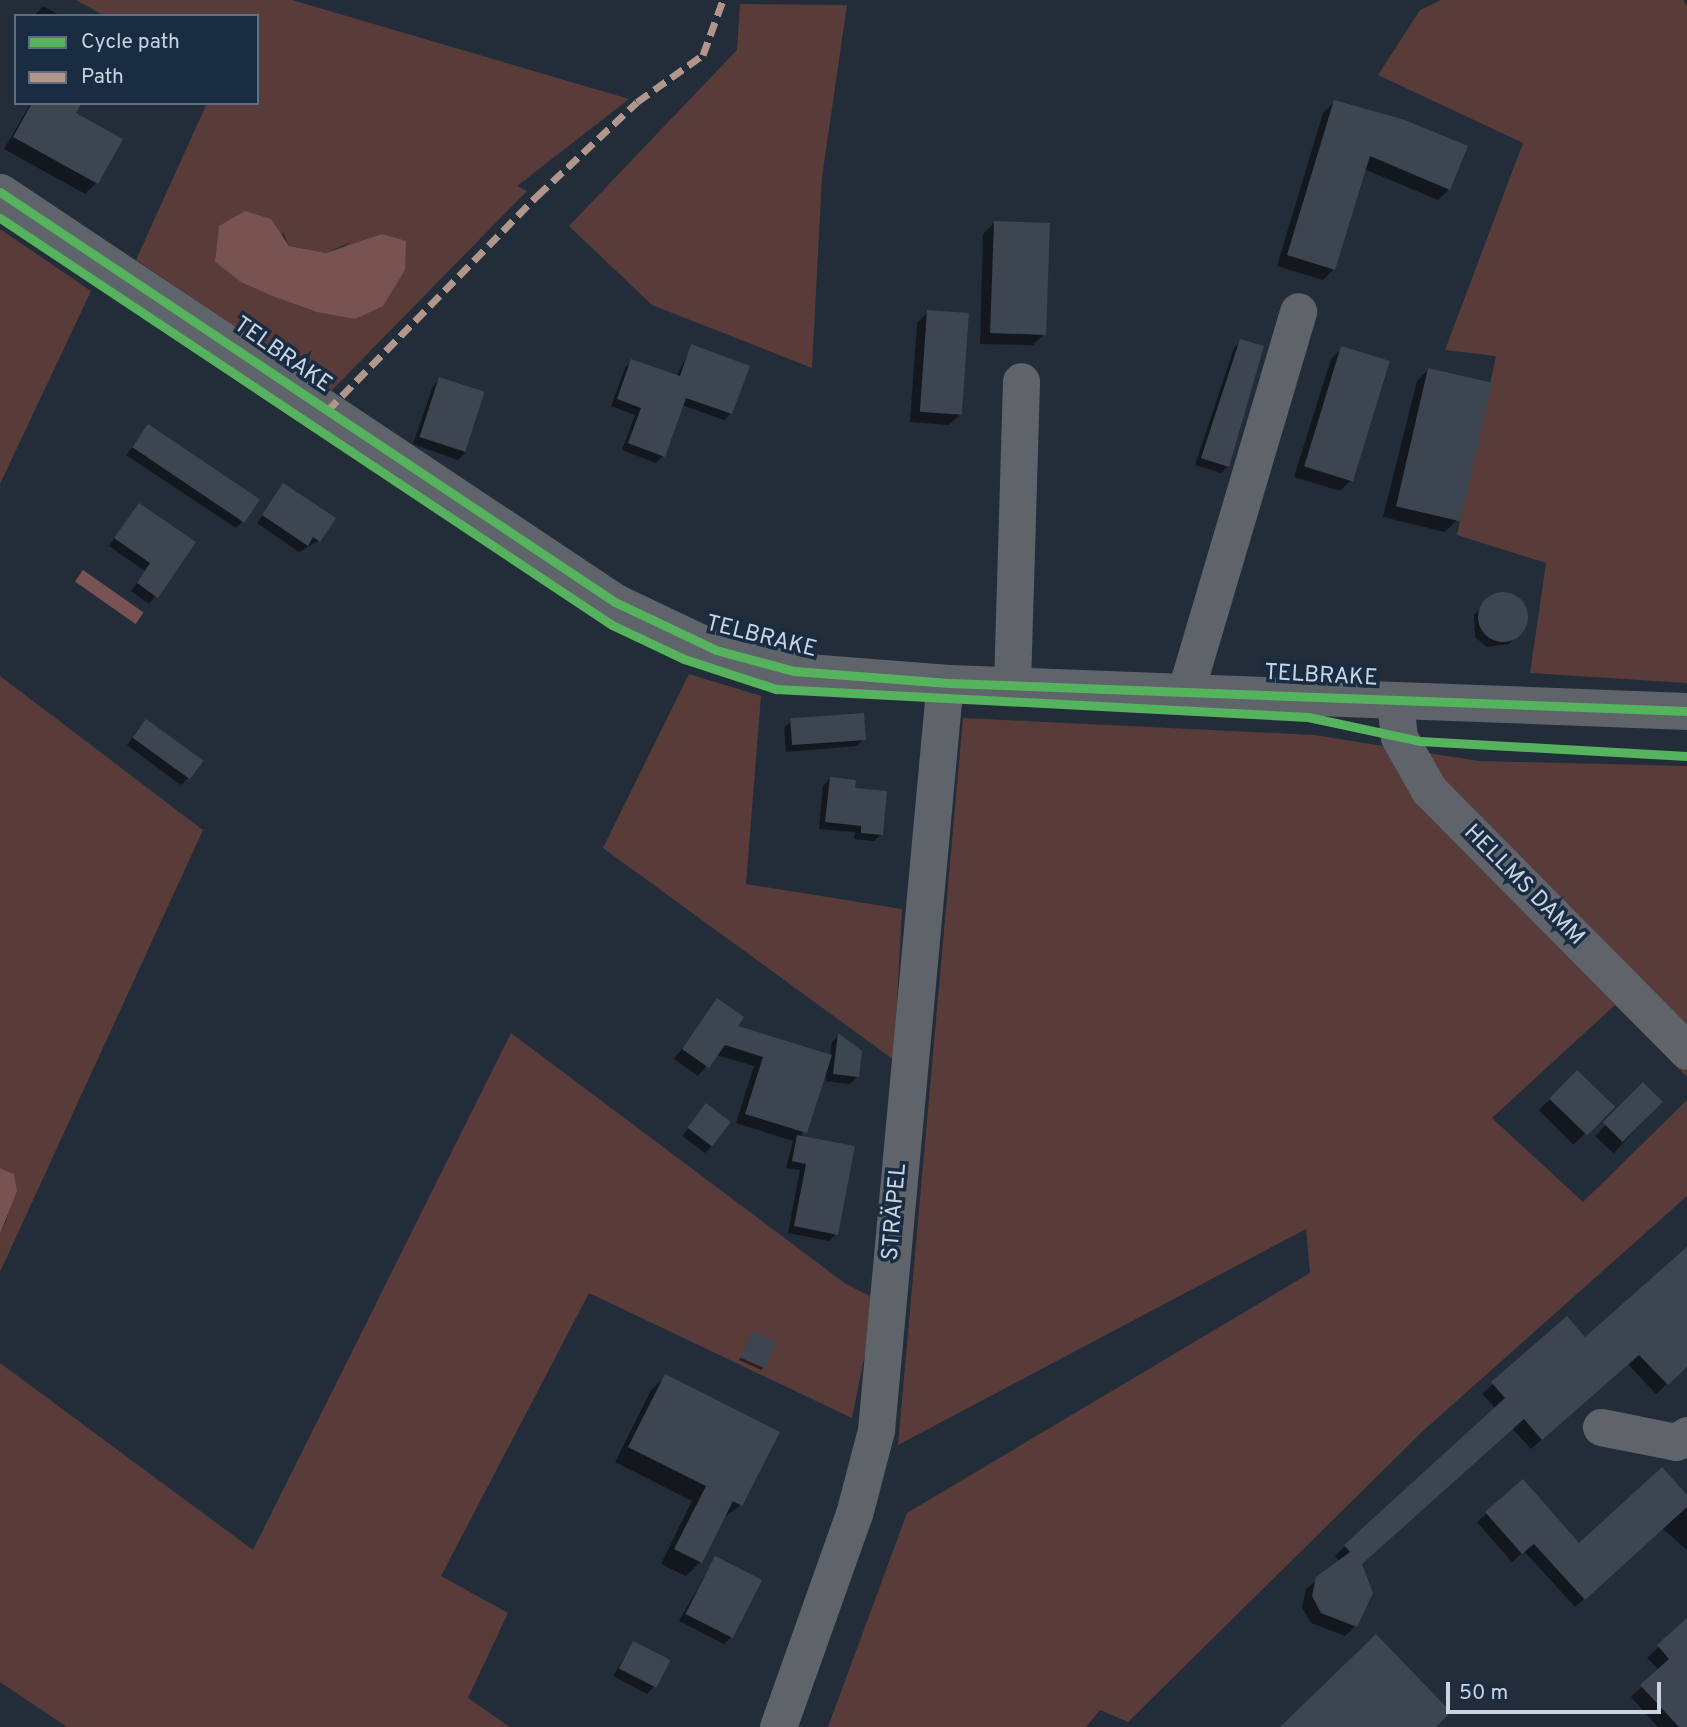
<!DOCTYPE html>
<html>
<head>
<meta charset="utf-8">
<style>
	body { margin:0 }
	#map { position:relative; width:1687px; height:1727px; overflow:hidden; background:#222d39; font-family:Overpass,sans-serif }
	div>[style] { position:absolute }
	.green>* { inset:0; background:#593b3a }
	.water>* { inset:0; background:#785352; transform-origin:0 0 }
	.shadow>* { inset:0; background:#0007; transform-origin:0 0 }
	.building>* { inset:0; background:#3d4650; transform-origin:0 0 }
	.round { border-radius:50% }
	.minor>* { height:37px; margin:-18.5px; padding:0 18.5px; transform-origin:18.5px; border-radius:18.5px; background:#5f646b }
	.quiet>* { height:7px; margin-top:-3.5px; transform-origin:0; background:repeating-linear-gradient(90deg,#b2968c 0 14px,transparent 0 21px) }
	.cycleway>* { height:9px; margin:-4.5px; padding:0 4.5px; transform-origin:4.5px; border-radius:4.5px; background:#56b35d }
	span { translate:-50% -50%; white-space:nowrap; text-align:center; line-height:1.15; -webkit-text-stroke:7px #192c42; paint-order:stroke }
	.street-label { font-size:23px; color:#c8d4e2 }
	.legend { position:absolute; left:14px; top:14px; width:245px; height:91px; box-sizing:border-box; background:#192c42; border:2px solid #5f6f82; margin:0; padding:9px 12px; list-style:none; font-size:21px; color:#c8d4e2 }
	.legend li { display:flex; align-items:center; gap:14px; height:35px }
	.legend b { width:35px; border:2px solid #5f6f82 }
	.scale { position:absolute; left:1446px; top:1682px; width:215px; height:32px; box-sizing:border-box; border:4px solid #c8d4e2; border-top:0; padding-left:9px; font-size:21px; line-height:24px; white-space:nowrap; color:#c8d4e2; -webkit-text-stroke:5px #192c42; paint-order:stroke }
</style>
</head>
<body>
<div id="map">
	<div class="green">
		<i style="clip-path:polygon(evenodd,76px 0,292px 0,629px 99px,517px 186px,527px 191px,330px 392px,136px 260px,207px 103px,257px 103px,257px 16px,105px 16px,76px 0,283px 232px,289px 246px,326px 253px,351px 242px,270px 295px,283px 232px)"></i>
		<i style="clip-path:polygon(1441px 0,1683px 0,1687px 6px,1687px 683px,1530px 673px,1546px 563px,1457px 535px,1496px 356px,1445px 350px,1523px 143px,1378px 75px,1420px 10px)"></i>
		<i style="clip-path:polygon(740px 4px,847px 5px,822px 177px,812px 368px,652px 305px,569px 226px,737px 50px)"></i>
		<i style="clip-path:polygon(0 229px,91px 291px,0 484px)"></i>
		<i style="clip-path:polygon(689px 674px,761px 696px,746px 884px,902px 909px,894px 1060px,603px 848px)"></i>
		<i style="clip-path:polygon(0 676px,203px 830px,0 1272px,0 1234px,7px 1219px,14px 1174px,0 1168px)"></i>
		<i style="clip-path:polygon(963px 718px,1314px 735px,1479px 761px,1687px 766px,1687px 1077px,1615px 1005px,1492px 1118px,1583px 1202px,1687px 1100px,1687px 1196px,1424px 1430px,1128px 1722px,1100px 1710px,1086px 1727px,828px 1727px,907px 1513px,1310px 1273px,1306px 1229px,898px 1445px)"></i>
		<i style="clip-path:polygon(511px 1033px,846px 1284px,876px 1299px,852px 1418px,589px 1293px,441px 1576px,508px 1613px,468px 1698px,510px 1727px,67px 1727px,0 1682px,0 1363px,253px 1550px)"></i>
	</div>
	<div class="water">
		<i style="clip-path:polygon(245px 211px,271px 219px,289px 246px,326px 253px,382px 234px,406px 241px,405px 270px,383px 306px,355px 319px,317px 312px,270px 295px,241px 282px,215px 262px,219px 226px)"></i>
		<i style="left:83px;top:570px;width:74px;height:14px;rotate:35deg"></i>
		<i style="clip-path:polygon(0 1168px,14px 1174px,17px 1191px,0 1234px)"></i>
	</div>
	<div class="shadow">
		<i style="clip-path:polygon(43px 6px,61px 16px,34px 16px)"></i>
		<i style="clip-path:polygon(1334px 102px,1449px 189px,1438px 200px,1364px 169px,1334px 269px,1323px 280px,1277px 266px,1323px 113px)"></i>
		<i style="clip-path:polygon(31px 103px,80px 103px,74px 114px,96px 183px,85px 194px,4px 149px)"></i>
		<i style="clip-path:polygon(994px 223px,1044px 334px,1033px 345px,980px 344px,983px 234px)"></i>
		<i style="clip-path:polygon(928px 312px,960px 414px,949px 425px,910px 422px,917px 323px)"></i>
		<i style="clip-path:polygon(1241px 341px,1228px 466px,1221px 473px,1195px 465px,1234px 348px)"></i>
		<i style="clip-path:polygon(692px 346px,731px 413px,724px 420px,682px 405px,663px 456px,656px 463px,622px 450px,635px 415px,611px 406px,625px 368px,632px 361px,676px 377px)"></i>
		<i style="clip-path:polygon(1342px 348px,1351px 480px,1340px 491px,1294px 477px,1331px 359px)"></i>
		<i style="clip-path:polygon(1428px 370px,1456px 521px,1445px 532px,1383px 517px,1417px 381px)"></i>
		<i style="clip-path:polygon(440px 379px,465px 453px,458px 460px,413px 444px,433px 386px)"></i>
		<i style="clip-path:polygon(148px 426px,243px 521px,236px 528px,126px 455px)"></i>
		<i style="clip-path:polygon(284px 486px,318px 541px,299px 552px,257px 523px)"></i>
		<i style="clip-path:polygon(139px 505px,193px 543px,149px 604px,131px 591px,145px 571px,109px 546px)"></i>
		<i style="clip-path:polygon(1492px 596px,1515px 596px,1525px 609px,1526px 623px,1509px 644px,1487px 647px,1475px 637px,1474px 615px)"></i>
		<i style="clip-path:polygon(791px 721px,864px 739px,857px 746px,786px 752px,784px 728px)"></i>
		<i style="clip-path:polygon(139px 728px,188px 778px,181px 785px,127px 745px)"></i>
		<i style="clip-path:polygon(830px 779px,853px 790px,881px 834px,874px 841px,854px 839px,855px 832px,819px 829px,823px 786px)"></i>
		<i style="clip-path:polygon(718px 1001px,736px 1027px,830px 1056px,832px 1042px,838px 1036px,857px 1077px,850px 1084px,826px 1081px,826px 1066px,801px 1137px,836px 1234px,829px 1241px,788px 1233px,800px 1170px,786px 1168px,793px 1141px,736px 1123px,754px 1066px,716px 1055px,698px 1076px,674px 1059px)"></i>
		<i style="left:1577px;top:1072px;width:49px;height:54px;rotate:45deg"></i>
		<i style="left:1643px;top:1085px;width:25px;height:70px;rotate:43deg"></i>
		<i style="clip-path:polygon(706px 1105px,712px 1146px,705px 1153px,682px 1136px)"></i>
		<i style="clip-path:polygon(1687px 1250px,1687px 1366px,1656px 1394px,1628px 1364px,1531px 1449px,1512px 1428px,1360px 1564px,1355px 1626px,1345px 1636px,1311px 1623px,1302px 1607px,1306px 1589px,1340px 1562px,1335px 1556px,1345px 1546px,1496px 1409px,1482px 1394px,1493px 1384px,1585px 1340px)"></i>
		<i style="clip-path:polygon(752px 1333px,764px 1367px,761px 1370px,739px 1360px)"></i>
		<i style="clip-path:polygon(666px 1376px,741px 1505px,723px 1518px,700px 1562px,686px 1576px,661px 1564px,692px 1501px,615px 1462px,651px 1390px)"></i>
		<i style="clip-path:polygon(1522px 1482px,1579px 1546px,1687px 1496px,1687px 1550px,1662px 1528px,1575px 1607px,1524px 1551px,1512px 1562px,1477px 1522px)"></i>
		<i style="clip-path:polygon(715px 1558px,731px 1637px,724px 1644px,679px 1621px)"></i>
		<i style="clip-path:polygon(1687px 1620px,1687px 1727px,1658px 1727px,1631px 1697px,1659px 1670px,1647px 1658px)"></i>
		<i style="clip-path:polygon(633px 1643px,654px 1686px,647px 1694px,613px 1676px)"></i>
	</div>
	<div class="building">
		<i style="clip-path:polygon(1334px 100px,1405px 120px,1468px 146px,1450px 190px,1370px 156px,1335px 270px,1287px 255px)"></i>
		<i style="clip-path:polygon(32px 103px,82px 103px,76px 113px,123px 139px,98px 184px,13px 137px)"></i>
		<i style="left:994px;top:221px;width:56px;height:112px;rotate:2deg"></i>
		<i style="left:927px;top:310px;width:42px;height:102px;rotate:4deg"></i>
		<i style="clip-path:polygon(1240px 339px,1264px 346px,1229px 467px,1201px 458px)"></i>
		<i style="clip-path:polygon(691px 344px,750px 366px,732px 414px,686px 398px,665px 457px,628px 443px,641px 408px,617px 399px,631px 359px,680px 376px)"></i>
		<i style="left:1341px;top:346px;width:51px;height:126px;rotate:17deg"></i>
		<i style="left:1428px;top:368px;width:66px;height:142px;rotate:13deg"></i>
		<i style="left:439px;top:377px;width:48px;height:63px;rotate:18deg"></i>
		<i style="left:148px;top:424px;width:135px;height:28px;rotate:34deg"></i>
		<i style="clip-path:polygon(283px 483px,336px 518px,320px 542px,313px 537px,308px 546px,262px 515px)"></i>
		<i style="clip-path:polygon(139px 503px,196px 542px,158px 598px,137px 583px,150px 563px,114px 538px)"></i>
		<i class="round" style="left:1478px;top:592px;width:50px;height:50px"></i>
		<i style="left:864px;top:713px;width:27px;height:74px;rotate:86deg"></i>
		<i style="left:146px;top:719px;width:71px;height:23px;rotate:36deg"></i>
		<i style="clip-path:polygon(830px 777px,856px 780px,855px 788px,887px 791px,883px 835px,861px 833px,861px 826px,825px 822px)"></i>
		<i style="clip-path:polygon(717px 998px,744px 1017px,738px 1026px,832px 1055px,807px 1133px,745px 1114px,763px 1057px,725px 1045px,709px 1068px,682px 1049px)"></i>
		<i style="clip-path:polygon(838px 1033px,862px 1051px,859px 1077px,833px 1074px)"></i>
		<i style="left:1577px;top:1070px;width:53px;height:40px;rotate:44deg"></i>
		<i style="left:1643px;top:1082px;width:28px;height:57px;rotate:45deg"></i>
		<i style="left:706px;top:1103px;width:31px;height:31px;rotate:37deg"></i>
		<i style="clip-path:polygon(797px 1135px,855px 1146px,838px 1235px,794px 1226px,806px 1164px,792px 1161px)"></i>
		<i style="clip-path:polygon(1687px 1247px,1687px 1367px,1668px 1385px,1639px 1355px,1542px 1440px,1524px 1419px,1362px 1564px,1373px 1593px,1357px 1627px,1321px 1613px,1312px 1596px,1316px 1577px,1350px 1552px,1344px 1545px,1505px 1398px,1491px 1382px,1567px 1316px,1585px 1337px)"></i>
		<i style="left:752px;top:1331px;width:27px;height:29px;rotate:24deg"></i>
		<i style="clip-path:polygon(665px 1374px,780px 1432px,742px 1506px,733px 1501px,702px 1563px,674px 1549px,706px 1486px,628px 1447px)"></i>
		<i style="clip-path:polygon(1662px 1467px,1687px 1495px,1687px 1507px,1585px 1600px,1534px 1544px,1522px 1554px,1485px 1512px,1523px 1479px,1579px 1543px)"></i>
		<i style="left:715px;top:1556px;width:53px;height:65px;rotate:27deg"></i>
		<i style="clip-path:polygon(1687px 1618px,1687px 1727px,1679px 1727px,1640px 1685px,1669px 1659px,1657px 1645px)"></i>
		<i style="clip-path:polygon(1376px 1634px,1451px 1712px,1436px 1727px,1280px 1727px)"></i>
		<i style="left:633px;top:1641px;width:42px;height:31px;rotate:27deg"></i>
	</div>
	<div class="minor">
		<i style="left:0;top:192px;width:739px;rotate:33.69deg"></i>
		<i style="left:615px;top:602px;width:112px;rotate:25.4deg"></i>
		<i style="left:716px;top:650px;width:81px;rotate:15.1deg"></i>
		<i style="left:794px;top:671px;width:155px;rotate:4.4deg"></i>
		<i style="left:949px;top:683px;width:739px;rotate:2.17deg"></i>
		<i style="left:1012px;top:685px;width:304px;rotate:-88.3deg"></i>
		<i style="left:1186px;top:690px;width:395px;rotate:-73.5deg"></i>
		<i style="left:1395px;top:700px;width:37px;rotate:84deg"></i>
		<i style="left:1399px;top:737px;width:61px;rotate:60.5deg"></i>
		<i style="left:1429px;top:790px;width:367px;rotate:45.3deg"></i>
		<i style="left:1601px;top:1427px;width:76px;rotate:11.3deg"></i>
		<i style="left:1676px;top:1442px;width:13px;rotate:-32deg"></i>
		<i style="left:778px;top:1727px;width:226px;rotate:-70.4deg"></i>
		<i style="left:854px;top:1514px;width:87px;rotate:-75.3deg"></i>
		<i style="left:876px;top:1430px;width:732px;rotate:-84.75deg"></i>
		<i style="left:943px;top:701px;width:19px;rotate:-72deg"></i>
	</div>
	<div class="quiet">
		<i style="left:327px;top:411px;width:301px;rotate:-45.7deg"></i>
		<i style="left:537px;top:196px;width:137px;rotate:-43.2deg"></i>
		<i style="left:637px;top:102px;width:81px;rotate:-35.5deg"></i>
		<i style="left:703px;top:55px;width:59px;rotate:-70deg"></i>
	</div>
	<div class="cycleway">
		<i style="left:0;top:192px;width:739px;rotate:33.69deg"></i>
		<i style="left:615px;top:602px;width:112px;rotate:25.4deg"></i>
		<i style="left:716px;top:650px;width:81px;rotate:15.1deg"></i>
		<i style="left:794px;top:671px;width:155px;rotate:4.4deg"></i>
		<i style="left:949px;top:683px;width:739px;rotate:2.17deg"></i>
		<i style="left:0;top:218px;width:735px;rotate:33.63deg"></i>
		<i style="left:612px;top:625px;width:80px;rotate:25.3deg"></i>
		<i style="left:684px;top:659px;width:97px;rotate:18.1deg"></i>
		<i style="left:776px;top:689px;width:533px;rotate:3.01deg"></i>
		<i style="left:1308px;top:717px;width:115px;rotate:12.1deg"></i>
		<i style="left:1420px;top:741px;width:267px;rotate:3.2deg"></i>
	</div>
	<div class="street-label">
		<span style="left:282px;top:356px;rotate:35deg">TELBRAKE</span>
		<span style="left:761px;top:638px;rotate:14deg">TELBRAKE</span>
		<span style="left:1321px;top:677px;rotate:3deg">TELBRAKE</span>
		<span style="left:1523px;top:886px;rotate:45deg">HELLMS DAMM</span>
		<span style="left:896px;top:1212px;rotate:-85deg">STRÄPEL</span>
	</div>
	<ul class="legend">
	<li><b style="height:9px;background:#56b35d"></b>Cycle path</li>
	<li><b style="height:9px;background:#b2968c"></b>Path</li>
	</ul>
	<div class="scale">50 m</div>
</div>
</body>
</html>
